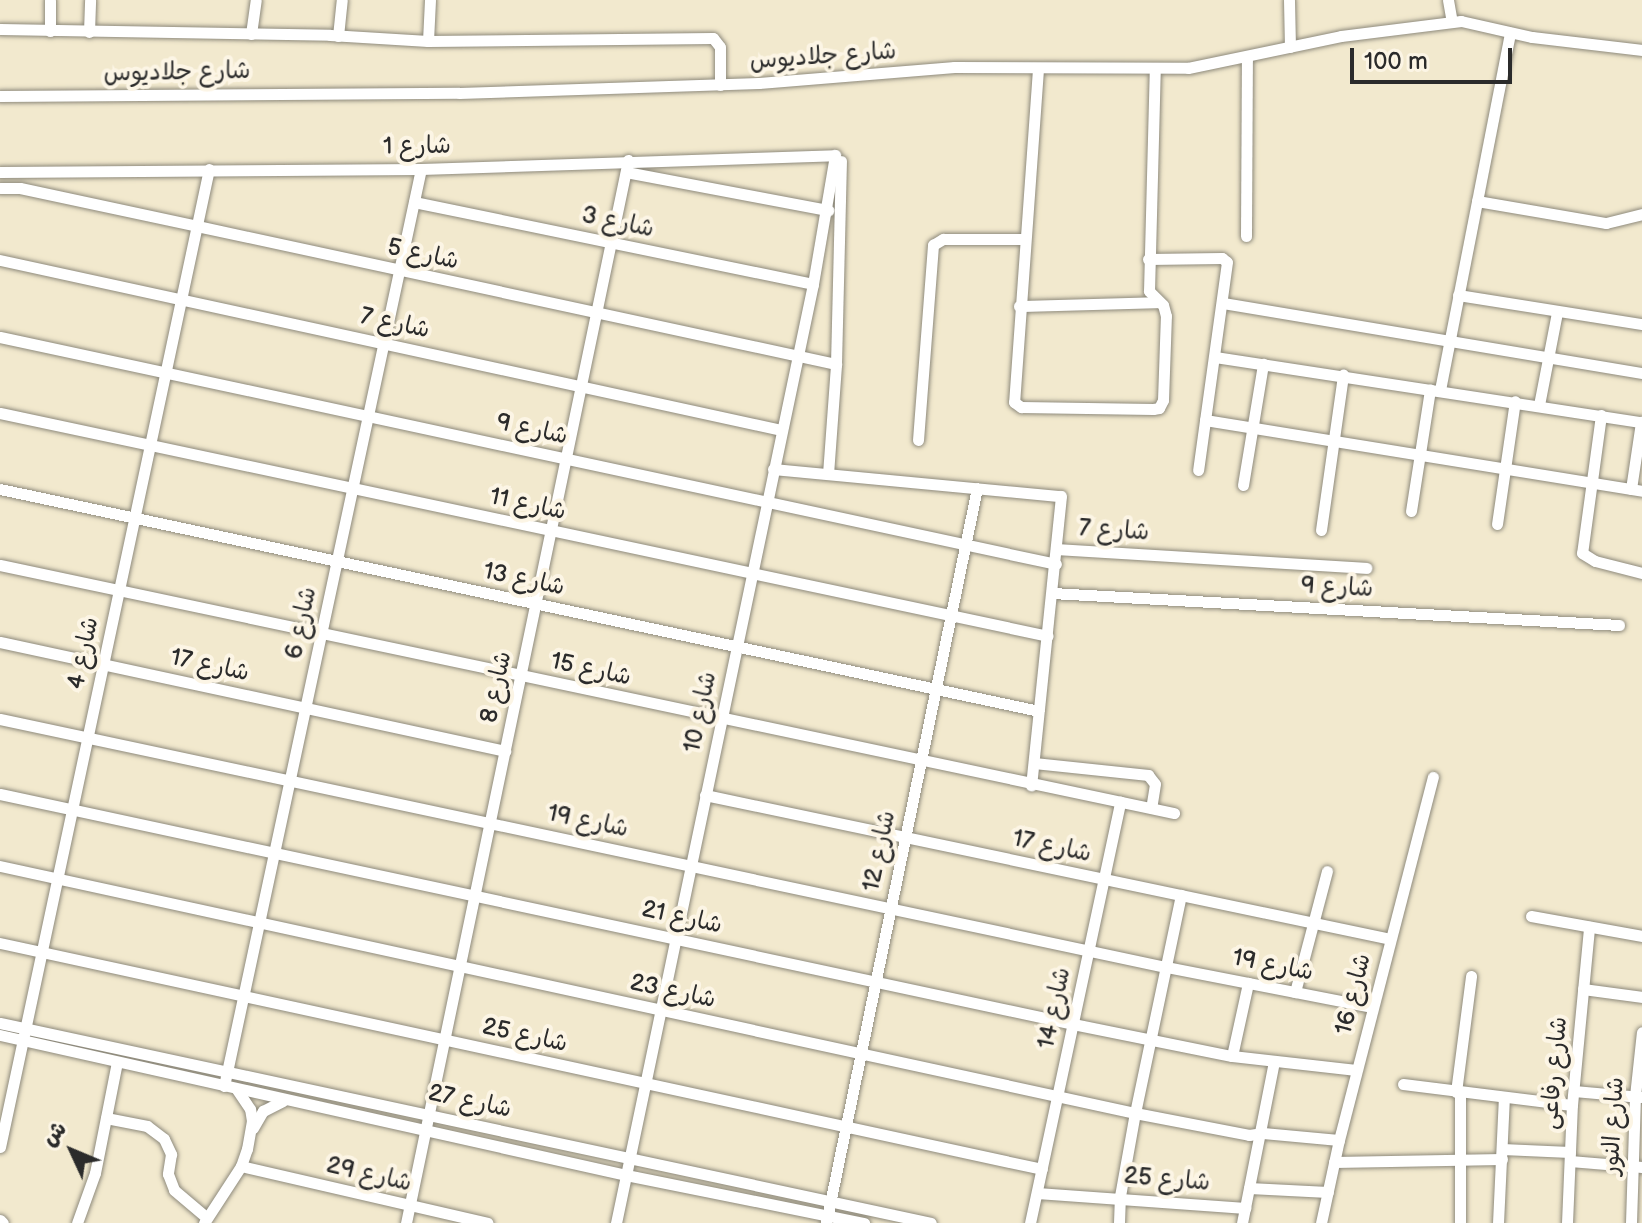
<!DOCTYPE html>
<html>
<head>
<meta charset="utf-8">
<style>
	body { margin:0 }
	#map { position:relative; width:1642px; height:1223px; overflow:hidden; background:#f2e9ce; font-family:"Balsamiq Sans","Playpen Sans Arabic",sans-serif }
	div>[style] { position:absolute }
	.roads { filter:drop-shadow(0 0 2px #8e8a7c) drop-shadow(0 0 2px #8e8a7c) }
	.street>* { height:11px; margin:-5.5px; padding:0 5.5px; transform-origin:5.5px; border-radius:5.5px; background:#fff }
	span { translate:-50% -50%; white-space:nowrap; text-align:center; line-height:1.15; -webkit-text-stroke:8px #fcf5e5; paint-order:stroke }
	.street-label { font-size:24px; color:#2b2b2b }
	.north { position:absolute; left:32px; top:1111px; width:80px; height:80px; -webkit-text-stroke:6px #fcf5e5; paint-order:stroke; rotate:314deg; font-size:22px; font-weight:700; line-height:32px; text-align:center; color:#2b2b2b }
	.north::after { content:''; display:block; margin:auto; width:28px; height:36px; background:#2b2b2b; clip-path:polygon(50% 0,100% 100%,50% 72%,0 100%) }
	.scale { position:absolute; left:1350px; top:48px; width:162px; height:36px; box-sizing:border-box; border:4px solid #2b2b2b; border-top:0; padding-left:10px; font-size:24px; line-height:28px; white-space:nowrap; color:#2b2b2b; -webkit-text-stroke:6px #fcf5e5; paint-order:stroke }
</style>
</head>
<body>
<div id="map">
	<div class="roads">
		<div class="street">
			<i style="left:1289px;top:0;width:47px;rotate:88.8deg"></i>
			<i style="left:1448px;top:0;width:22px;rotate:80deg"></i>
			<i style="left:0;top:29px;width:330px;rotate:1deg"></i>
			<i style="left:330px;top:35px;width:98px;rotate:3.5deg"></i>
			<i style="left:428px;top:41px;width:285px;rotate:-0.6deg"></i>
			<i style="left:713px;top:38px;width:11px;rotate:52deg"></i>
			<i style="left:720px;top:47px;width:38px;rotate:90deg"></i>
			<i style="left:50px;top:31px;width:31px;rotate:-90deg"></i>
			<i style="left:89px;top:32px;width:32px;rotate:-88deg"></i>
			<i style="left:251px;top:34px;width:34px;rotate:-82deg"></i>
			<i style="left:338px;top:36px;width:36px;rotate:-84deg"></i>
			<i style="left:428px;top:41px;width:41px;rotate:-87.2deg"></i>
			<i style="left:1038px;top:69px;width:334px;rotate:94.1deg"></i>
			<i style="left:1014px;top:402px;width:9px;rotate:36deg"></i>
			<i style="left:1021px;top:407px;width:132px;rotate:0.9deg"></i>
			<i style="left:1153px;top:409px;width:6px;rotate:-9deg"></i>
			<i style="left:1159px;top:408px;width:9px;rotate:-63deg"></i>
			<i style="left:1163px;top:400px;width:84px;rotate:-88deg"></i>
			<i style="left:1166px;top:316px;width:11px;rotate:-105deg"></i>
			<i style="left:1163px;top:305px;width:20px;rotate:-135deg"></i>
			<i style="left:1149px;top:291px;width:222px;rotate:-88.5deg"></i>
			<i style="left:0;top:96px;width:459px;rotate:-0.4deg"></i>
			<i style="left:459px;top:93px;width:300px;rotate:-1.9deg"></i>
			<i style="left:759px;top:83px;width:196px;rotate:-4.7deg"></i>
			<i style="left:954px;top:67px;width:234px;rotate:0.2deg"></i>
			<i style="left:1188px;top:68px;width:156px;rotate:-11.8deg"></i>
			<i style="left:1341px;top:36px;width:121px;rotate:-7.1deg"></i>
			<i style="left:1461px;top:21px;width:73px;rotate:12.7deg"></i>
			<i style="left:1532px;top:37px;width:111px;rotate:6.7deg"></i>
			<i style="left:0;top:172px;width:421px;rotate:-0.4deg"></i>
			<i style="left:421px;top:169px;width:414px;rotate:-1.9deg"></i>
			<i style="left:626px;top:172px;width:206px;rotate:10.7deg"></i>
			<i style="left:0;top:188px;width:20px"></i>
			<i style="left:20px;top:188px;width:181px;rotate:12.1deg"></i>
			<i style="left:197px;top:226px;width:654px;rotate:12.19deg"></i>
			<i style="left:1477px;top:201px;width:131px;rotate:9.7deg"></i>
			<i style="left:1606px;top:223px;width:37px;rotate:-14deg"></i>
			<i style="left:414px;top:202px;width:407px;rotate:11.6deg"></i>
			<i style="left:1246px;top:236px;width:178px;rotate:-89.7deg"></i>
			<i style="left:1148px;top:259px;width:74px;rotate:-0.8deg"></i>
			<i style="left:1222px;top:258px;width:6px;rotate:39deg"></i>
			<i style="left:1227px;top:262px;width:210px;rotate:97.9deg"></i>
			<i style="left:0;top:260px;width:799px;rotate:12.28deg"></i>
			<i style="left:1458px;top:295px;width:186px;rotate:9deg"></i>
			<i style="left:1223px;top:303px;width:425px;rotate:9.5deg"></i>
			<i style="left:1019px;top:306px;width:139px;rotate:-1.6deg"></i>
			<i style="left:0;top:337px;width:1080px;rotate:12.13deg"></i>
			<i style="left:1215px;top:357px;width:432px;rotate:8.7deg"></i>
			<i style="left:1440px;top:390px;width:364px;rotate:-78.9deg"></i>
			<i style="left:1539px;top:405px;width:95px;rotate:-79deg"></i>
			<i style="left:0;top:413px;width:1071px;rotate:12.01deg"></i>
			<i style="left:1601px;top:415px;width:139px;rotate:97.8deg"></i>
			<i style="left:1582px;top:553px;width:15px;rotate:32deg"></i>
			<i style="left:1595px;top:561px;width:49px;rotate:14.3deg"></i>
			<i style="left:1205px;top:420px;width:443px;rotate:9.2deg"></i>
			<i style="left:918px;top:440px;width:196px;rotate:-85.6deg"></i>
			<i style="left:933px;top:245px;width:12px;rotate:-31deg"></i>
			<i style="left:943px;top:239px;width:80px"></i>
			<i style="left:773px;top:469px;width:289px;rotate:5.4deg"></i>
			<i style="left:1061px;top:496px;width:291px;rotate:95.9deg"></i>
			<i style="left:828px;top:474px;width:110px;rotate:-85.8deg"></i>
			<i style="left:836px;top:364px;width:203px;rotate:-88.6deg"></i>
			<i style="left:1243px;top:485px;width:123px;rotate:-80.6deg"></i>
			<i style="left:0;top:489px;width:1062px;rotate:12.06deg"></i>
			<i style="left:1631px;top:489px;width:68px;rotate:-81.5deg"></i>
			<i style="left:1411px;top:511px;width:123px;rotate:-81.1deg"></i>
			<i style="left:1497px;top:524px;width:124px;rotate:-81.7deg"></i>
			<i style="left:1321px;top:530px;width:157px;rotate:-81.9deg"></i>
			<i style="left:1057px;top:549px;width:310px;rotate:3.5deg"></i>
			<i style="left:0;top:565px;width:1200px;rotate:11.93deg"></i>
			<i style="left:1052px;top:593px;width:568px;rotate:3.23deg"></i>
			<i style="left:0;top:642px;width:517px;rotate:12.18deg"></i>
			<i style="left:0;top:719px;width:1192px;rotate:12.01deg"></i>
			<i style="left:1166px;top:967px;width:210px;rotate:11deg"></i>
			<i style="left:1034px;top:763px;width:115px;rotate:6deg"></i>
			<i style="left:1148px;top:775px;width:11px;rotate:52deg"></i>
			<i style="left:1155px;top:784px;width:24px;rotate:99deg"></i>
			<i style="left:0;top:794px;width:1097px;rotate:12.1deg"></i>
			<i style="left:1073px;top:1024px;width:162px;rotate:11.4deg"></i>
			<i style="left:1232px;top:1056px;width:125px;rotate:6.4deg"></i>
			<i style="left:705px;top:795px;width:700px;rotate:11.87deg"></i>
			<i style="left:0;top:866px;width:1162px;rotate:12.28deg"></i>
			<i style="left:1135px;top:1113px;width:116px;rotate:10.9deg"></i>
			<i style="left:1249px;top:1135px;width:14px;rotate:-8deg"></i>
			<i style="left:1263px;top:1133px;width:76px;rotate:5.3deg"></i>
			<i style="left:1531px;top:916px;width:113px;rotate:10.2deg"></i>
			<i style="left:0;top:943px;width:1066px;rotate:12.24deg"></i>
			<i style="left:1583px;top:989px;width:60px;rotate:7.7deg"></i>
			<i style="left:1295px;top:992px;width:125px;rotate:-75.2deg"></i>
			<i style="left:0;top:1023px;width:952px;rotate:12.12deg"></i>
			<i style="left:0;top:1035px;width:641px;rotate:12.61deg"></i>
			<i style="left:626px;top:1175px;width:243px;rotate:11.4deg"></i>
			<i style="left:1232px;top:1056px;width:75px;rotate:-77.6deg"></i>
			<i style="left:1403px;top:1084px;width:170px;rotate:7.1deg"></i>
			<i style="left:224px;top:1086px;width:938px;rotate:-77.88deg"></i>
			<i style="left:1574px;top:1091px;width:67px;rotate:5.1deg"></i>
			<i style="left:1456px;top:1092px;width:117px;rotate:-82.6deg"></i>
			<i style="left:1460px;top:1092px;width:131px;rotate:90deg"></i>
			<i style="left:106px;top:1118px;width:42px;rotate:11deg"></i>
			<i style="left:147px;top:1126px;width:21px;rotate:37deg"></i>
			<i style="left:164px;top:1139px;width:17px;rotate:65deg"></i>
			<i style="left:171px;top:1154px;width:20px;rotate:99deg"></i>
			<i style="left:168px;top:1174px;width:17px;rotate:69deg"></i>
			<i style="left:174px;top:1190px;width:43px;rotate:40.3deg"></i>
			<i style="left:253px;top:1128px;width:20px;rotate:-60deg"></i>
			<i style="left:263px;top:1111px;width:22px;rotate:-27deg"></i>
			<i style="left:0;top:1147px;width:1000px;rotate:-77.94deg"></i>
			<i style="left:1502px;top:1149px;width:68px;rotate:2.5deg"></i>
			<i style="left:1570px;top:1161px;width:72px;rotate:4.8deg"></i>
			<i style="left:1334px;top:1162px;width:168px;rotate:-1deg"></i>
			<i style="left:241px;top:1166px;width:253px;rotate:13deg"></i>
			<i style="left:1249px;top:1188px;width:79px;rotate:2.9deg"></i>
			<i style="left:1037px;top:1193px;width:209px;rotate:4.1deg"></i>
			<i style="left:0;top:1220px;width:4px;rotate:45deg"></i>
			<i style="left:77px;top:1223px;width:53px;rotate:-70.2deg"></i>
			<i style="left:95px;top:1173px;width:113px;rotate:-78.8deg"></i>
			<i style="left:204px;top:1223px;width:68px;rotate:-57deg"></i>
			<i style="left:241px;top:1166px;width:18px;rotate:-71deg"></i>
			<i style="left:247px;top:1149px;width:28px;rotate:-80deg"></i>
			<i style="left:252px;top:1121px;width:12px;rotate:-99deg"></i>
			<i style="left:250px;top:1109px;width:23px;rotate:-124deg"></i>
			<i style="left:406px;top:1223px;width:1086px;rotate:-78.2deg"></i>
			<i style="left:616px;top:1223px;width:959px;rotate:-78.15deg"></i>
			<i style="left:813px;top:284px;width:131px;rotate:-80.3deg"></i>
			<i style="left:826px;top:1223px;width:750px;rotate:-78.39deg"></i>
			<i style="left:1030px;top:1223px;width:431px;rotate:-77.9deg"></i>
			<i style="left:1119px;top:1223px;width:27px;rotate:-88deg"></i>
			<i style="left:1120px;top:1196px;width:84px;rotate:-79.8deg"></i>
			<i style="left:1135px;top:1113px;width:223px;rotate:-78.1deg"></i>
			<i style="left:1242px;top:1223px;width:164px;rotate:-78.8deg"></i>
			<i style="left:1321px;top:1223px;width:85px;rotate:-77.8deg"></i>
			<i style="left:1339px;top:1140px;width:375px;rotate:-75.5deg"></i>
			<i style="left:1498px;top:1223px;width:125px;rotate:-87.3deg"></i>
			<i style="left:1567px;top:1223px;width:118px;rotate:-87.6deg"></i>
			<i style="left:1572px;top:1105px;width:179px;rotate:-84.5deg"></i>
			<i style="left:1631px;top:1223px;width:127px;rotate:-88.2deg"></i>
			<i style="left:1635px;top:1096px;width:64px;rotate:-83.8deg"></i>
		</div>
	</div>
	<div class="street-label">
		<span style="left:823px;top:56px;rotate:-4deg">شارع جلاديوس</span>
		<span style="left:177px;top:72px;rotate:-1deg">شارع جلاديوس</span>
		<span style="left:417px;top:146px;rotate:-1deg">شارع 1</span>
		<span style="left:618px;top:222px;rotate:12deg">شارع 3</span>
		<span style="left:423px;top:254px;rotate:12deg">شارع 5</span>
		<span style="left:395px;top:323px;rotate:12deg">شارع 7</span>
		<span style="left:532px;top:429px;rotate:12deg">شارع 9</span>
		<span style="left:528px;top:504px;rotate:12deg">شارع 11</span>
		<span style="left:1114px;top:530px;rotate:4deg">شارع 7</span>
		<span style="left:524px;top:579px;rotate:12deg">شارع 13</span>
		<span style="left:1337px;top:587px;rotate:3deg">شارع 9</span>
		<span style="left:301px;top:623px;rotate:-78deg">شارع 6</span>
		<span style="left:83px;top:653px;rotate:-78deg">شارع 4</span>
		<span style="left:210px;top:665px;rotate:12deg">شارع 17</span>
		<span style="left:591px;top:669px;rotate:12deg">شارع 15</span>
		<span style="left:496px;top:687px;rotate:-78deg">شارع 8</span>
		<span style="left:700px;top:712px;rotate:-78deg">شارع 10</span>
		<span style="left:588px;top:821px;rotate:12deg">شارع 19</span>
		<span style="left:1052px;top:846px;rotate:12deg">شارع 17</span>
		<span style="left:879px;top:851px;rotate:-78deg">شارع 12</span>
		<span style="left:682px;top:917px;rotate:12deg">شارع 21</span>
		<span style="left:1273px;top:965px;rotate:11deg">شارع 19</span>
		<span style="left:673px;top:991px;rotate:12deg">شارع 23</span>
		<span style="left:1353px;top:994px;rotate:-76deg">شارع 16</span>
		<span style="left:1054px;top:1008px;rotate:-78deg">شارع 14</span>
		<span style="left:525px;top:1035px;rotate:12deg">شارع 25</span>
		<span style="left:1554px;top:1073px;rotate:-85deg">شارع رفاعى</span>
		<span style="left:470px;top:1101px;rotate:12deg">شارع 27</span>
		<span style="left:1613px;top:1126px;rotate:-87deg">شارع النور</span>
		<span style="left:369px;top:1174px;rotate:13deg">شارع 29</span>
		<span style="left:1167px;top:1179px;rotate:5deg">شارع 25</span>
	</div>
	<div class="north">ش</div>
	<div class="scale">100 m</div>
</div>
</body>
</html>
